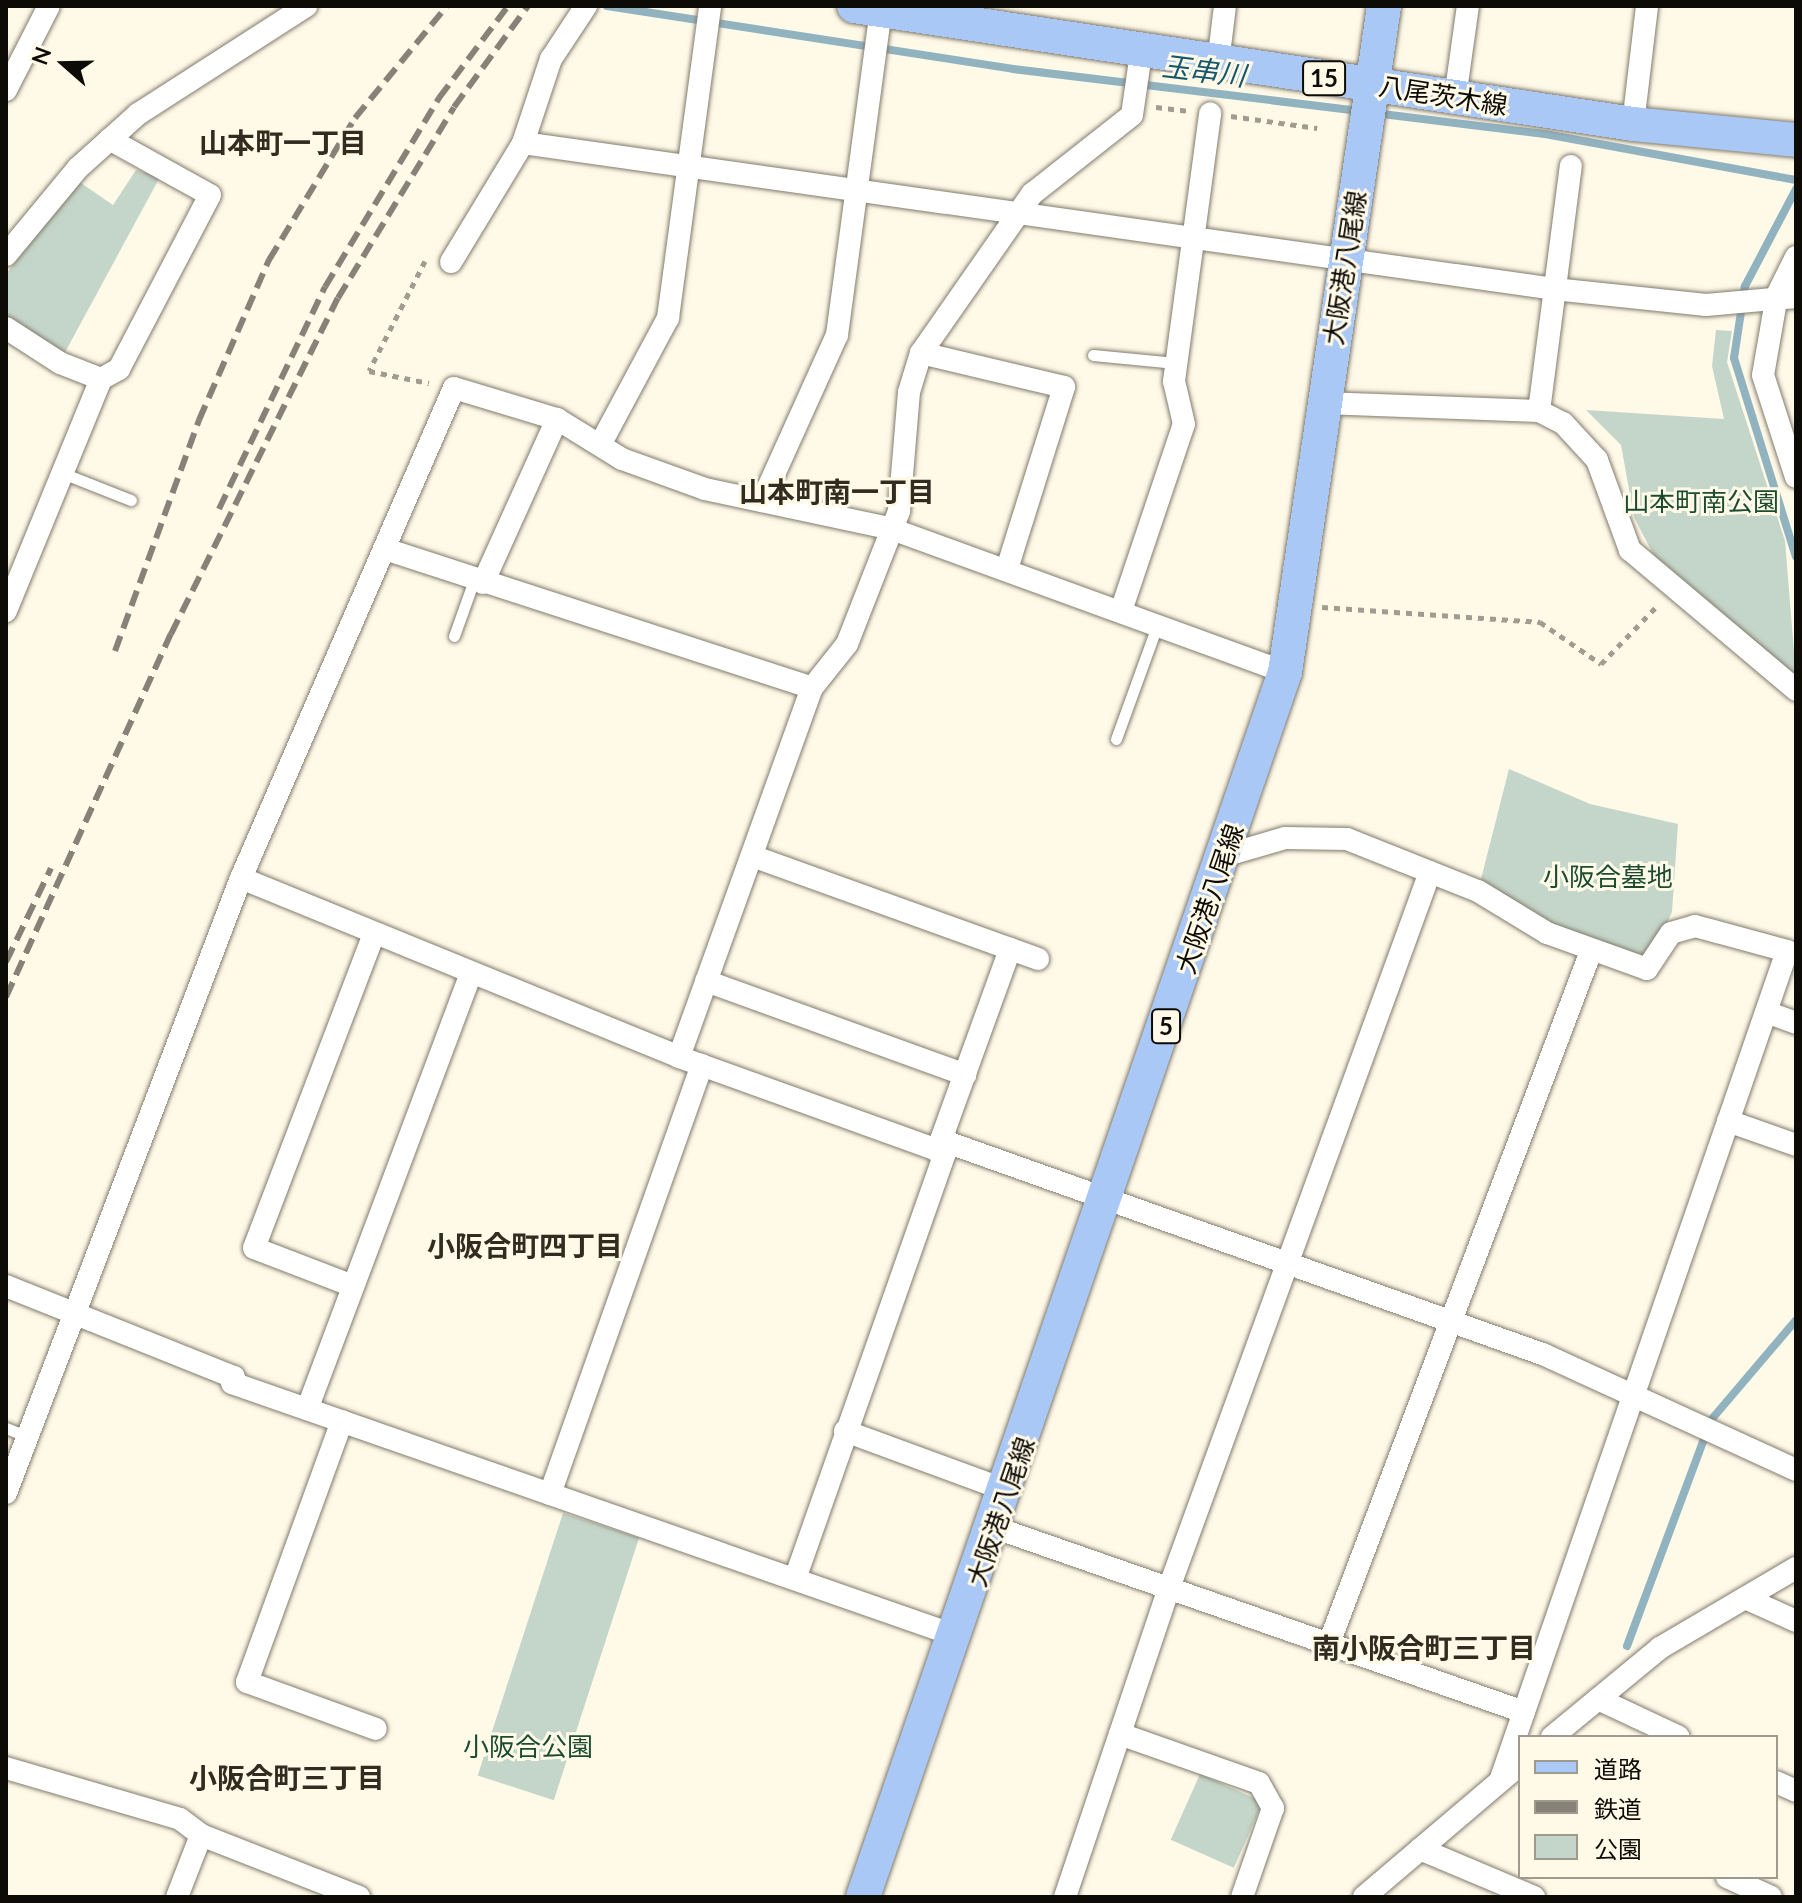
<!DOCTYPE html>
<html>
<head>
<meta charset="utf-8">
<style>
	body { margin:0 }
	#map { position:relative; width:1802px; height:1903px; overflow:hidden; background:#fff9e8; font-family:Lato,"Noto Sans JP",sans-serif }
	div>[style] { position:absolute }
	.green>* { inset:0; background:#c4d6c9; transform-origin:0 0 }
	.stream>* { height:8px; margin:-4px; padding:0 4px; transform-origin:4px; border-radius:4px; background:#91b3c0 }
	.path>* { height:5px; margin-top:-2.5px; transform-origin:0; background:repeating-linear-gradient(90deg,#a09c8f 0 6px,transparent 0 12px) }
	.roads { filter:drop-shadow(0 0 2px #817b6d) drop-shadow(0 0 2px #817b6d) }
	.service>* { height:11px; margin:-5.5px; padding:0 5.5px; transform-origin:5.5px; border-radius:5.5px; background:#fff }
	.minor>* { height:22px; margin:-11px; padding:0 11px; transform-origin:11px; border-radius:11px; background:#fff }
	.primary>* { height:34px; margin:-17px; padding:0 17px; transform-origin:17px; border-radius:17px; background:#aac8f5 }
	.rail>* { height:6px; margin-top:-3px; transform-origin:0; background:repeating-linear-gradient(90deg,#868277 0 16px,transparent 0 24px) }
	span { translate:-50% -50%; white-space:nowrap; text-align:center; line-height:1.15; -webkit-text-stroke:6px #fff9e8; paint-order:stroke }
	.shield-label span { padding:2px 6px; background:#fff9e8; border:2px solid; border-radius:6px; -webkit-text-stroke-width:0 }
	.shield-label { font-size:24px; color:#0d0b06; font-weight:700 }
	.street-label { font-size:26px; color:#0d0b06 }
	.park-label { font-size:26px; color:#1c4c30 }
	.water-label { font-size:28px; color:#15576c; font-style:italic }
	.neighbourhood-label { font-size:28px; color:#302c1f; font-weight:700 }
	.frame { position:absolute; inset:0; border:8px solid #0d0b06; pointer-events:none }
	.legend { position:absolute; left:1518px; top:1735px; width:260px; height:144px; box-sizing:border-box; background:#fff9e8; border:2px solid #9e9a8e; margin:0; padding:10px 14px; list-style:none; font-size:24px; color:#0d0b06 }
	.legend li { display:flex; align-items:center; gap:16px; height:40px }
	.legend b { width:40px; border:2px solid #9e9a8e }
	.north { position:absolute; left:24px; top:24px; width:80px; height:80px; -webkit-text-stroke:6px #fff9e8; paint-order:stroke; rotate:290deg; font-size:22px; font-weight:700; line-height:32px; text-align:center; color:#0d0b06 }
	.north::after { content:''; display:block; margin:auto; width:28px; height:36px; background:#0d0b06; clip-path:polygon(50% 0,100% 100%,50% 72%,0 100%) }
</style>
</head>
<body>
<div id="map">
	<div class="green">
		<i style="clip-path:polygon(136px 170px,160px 177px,63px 356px,6px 322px,6px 274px,78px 181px,113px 205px)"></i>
		<i style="clip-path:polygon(1716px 330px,1732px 331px,1727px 362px,1785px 541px,1796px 677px,1653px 554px,1634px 517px,1621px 445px,1586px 410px,1724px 419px,1712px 366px)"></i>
		<i style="clip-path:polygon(1509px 769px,1590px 804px,1678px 824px,1672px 912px,1657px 946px,1639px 959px,1560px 929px,1480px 883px)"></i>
		<i style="left:563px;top:1513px;width:80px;height:276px;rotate:18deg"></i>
		<i style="left:1200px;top:1774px;width:69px;height:72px;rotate:24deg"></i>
	</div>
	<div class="stream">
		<i style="left:607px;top:6px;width:411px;rotate:8.8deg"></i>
		<i style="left:1013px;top:69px;width:351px;rotate:6.9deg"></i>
		<i style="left:1374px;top:113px;width:172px;rotate:7deg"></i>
		<i style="left:1545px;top:134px;width:255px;rotate:10.4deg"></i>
		<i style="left:1796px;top:189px;width:110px;rotate:117.7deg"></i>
		<i style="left:1745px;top:286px;width:73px;rotate:98.7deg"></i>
		<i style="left:1734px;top:358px;width:208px;rotate:72.7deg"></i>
		<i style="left:1627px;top:1646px;width:241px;rotate:-69.6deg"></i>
		<i style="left:1711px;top:1420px;width:131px;rotate:-49.6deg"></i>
	</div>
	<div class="path">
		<i style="left:1156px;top:107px;width:33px;rotate:7deg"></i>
		<i style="left:1231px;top:116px;width:87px;rotate:7.9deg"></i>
		<i style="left:425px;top:261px;width:123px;rotate:117deg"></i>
		<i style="left:369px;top:371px;width:61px;rotate:11.3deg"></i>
		<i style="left:1322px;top:607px;width:219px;rotate:3.9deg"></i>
		<i style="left:1540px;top:622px;width:74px;rotate:34.5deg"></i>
		<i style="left:1601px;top:664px;width:82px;rotate:-46deg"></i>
	</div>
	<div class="roads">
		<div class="service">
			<i style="left:1093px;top:355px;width:83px;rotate:5.5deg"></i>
			<i style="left:62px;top:473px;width:74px;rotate:21.4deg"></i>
			<i style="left:454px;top:636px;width:59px;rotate:-70.3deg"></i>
			<i style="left:1116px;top:739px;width:123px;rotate:-70.1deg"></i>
			<i style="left:6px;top:1428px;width:24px;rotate:22deg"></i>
		</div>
		<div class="minor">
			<i style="left:1218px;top:63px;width:57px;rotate:-83deg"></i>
			<i style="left:6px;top:90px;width:94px;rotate:-62.9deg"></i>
			<i style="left:1455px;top:98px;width:93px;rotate:-82deg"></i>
			<i style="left:1633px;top:124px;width:119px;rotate:-83.2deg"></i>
			<i style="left:523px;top:143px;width:1041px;rotate:8.06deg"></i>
			<i style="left:1554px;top:289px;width:153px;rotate:6deg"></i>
			<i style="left:1706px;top:305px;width:90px;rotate:-5.1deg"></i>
			<i style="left:6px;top:255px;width:113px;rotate:-50.4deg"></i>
			<i style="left:78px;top:168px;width:81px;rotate:-42deg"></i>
			<i style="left:138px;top:114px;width:200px;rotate:-32.7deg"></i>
			<i style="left:1796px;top:257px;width:42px;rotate:116.6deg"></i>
			<i style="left:1777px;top:295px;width:81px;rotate:99.9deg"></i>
			<i style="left:1763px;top:375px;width:107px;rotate:72.1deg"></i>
			<i style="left:451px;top:262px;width:139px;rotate:-58.8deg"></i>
			<i style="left:523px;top:143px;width:89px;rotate:-71.6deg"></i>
			<i style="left:551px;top:59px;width:64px;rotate:-56.6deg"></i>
			<i style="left:6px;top:328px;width:64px;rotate:32.9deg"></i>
			<i style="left:60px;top:363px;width:44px;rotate:21.3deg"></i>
			<i style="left:101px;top:379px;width:251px;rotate:112.3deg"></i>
			<i style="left:921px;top:353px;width:147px;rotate:13.4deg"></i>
			<i style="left:1064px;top:387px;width:188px;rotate:107.4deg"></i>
			<i style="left:101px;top:379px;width:21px;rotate:-29deg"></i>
			<i style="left:119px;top:369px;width:196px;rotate:-62.4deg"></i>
			<i style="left:210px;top:195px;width:115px;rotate:-151deg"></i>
			<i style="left:1323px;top:403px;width:216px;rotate:2.1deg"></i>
			<i style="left:1539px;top:411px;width:27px;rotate:27deg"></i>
			<i style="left:1563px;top:423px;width:50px;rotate:47.4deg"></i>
			<i style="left:1597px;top:460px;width:96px;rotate:69.9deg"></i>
			<i style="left:1630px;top:550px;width:217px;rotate:40.1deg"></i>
			<i style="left:1539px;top:411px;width:247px;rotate:-82.6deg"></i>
			<i style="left:601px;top:443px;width:142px;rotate:-61.8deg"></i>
			<i style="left:668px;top:318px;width:315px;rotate:-82.3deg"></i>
			<i style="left:762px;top:501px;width:182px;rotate:-65.7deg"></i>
			<i style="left:837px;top:335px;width:328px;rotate:-82.3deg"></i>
			<i style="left:385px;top:549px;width:449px;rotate:18deg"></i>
			<i style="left:483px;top:583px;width:180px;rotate:-65.7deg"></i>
			<i style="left:1122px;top:608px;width:194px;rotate:-71.4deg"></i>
			<i style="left:1184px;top:424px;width:44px;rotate:-103.1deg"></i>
			<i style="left:1174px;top:381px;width:270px;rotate:-82.3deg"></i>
			<i style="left:1227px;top:855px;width:60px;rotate:-16.3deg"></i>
			<i style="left:1285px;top:838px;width:62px;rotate:0.9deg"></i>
			<i style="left:1347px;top:839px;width:141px;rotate:21.7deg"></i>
			<i style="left:1478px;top:891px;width:81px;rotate:31.3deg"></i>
			<i style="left:1547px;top:933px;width:106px;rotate:19.8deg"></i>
			<i style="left:1647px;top:969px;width:43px;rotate:-56.3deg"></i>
			<i style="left:1671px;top:933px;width:25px;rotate:-16deg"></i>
			<i style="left:1695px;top:926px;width:95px;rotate:15.2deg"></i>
			<i style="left:1787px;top:951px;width:878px;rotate:109.07deg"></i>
			<i style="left:752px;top:856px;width:304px;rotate:19.8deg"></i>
			<i style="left:241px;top:878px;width:473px;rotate:22.2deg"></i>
			<i style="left:679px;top:1057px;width:283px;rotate:19.8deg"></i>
			<i style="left:945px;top:1153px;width:451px;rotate:109.4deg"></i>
			<i style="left:706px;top:981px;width:276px;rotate:19.9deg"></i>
			<i style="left:1766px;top:1012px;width:32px;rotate:20deg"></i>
			<i style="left:679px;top:1057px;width:392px;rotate:-70.2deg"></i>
			<i style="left:812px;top:688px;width:56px;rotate:-51.5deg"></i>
			<i style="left:847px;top:644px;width:143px;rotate:-68.6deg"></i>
			<i style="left:899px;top:511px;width:119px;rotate:-85.2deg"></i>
			<i style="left:909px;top:392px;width:41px;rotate:-72.9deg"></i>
			<i style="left:921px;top:353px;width:194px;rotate:-55.1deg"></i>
			<i style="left:1032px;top:194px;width:127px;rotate:-38.3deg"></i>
			<i style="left:1132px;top:115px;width:63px;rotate:-81.7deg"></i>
			<i style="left:1728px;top:1121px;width:72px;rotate:19.4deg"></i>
			<i style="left:941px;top:1140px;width:641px;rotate:19.59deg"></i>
			<i style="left:1545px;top:1355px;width:276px;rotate:24.6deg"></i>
			<i style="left:937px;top:1151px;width:215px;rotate:-70.1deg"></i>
			<i style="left:6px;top:1286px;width:245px;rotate:21.8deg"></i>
			<i style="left:234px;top:1377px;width:6px;rotate:108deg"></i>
			<i style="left:232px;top:1383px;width:768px;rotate:19.24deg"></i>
			<i style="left:353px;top:1286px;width:106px;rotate:-159deg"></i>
			<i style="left:254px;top:1248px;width:333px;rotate:-69.1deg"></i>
			<i style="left:308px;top:1407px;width:461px;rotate:-69.4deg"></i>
			<i style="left:342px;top:1421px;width:278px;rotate:110deg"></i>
			<i style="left:247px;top:1682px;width:137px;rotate:20deg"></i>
			<i style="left:845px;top:1431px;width:174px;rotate:20.2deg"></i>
			<i style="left:6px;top:1493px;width:658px;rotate:-69.09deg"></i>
			<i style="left:241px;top:878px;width:534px;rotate:-66.51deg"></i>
			<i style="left:454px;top:388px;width:108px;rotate:16.8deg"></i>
			<i style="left:557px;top:419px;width:76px;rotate:31.6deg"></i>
			<i style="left:622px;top:459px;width:88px;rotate:19.9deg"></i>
			<i style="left:705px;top:489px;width:188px;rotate:12deg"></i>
			<i style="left:889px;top:528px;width:421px;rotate:20deg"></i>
			<i style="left:550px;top:1494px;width:455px;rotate:-70.5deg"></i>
			<i style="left:996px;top:1528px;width:559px;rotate:19.21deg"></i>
			<i style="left:1745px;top:1598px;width:56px;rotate:24.3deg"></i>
			<i style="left:1328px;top:1646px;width:743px;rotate:-69.27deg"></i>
			<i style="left:1598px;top:1699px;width:89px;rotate:25.1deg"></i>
			<i style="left:1120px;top:1734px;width:147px;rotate:19.4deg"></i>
			<i style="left:1259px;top:1783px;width:29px;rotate:61deg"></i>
			<i style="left:1273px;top:1808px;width:94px;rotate:109.2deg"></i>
			<i style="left:1552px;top:1737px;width:140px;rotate:-39.5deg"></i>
			<i style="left:1660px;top:1648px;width:158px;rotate:-30.5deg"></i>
			<i style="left:6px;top:1768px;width:181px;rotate:16.3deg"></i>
			<i style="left:180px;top:1819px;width:26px;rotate:37deg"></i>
			<i style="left:201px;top:1835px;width:170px;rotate:21.4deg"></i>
			<i style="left:1776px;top:1782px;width:22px;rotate:24deg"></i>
			<i style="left:1420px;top:1849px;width:124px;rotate:22.8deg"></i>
			<i style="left:1727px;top:1877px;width:48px;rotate:24.4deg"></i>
			<i style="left:177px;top:1897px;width:66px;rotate:-68.8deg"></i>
			<i style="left:1065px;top:1897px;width:326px;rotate:-71.4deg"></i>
			<i style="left:1169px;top:1588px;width:762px;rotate:-69.97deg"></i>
			<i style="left:1364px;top:1897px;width:194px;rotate:-40.4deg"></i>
		</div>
		<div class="primary">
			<i style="left:854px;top:6px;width:788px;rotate:8.61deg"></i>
			<i style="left:1633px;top:124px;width:164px;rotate:5.6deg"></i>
			<i style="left:863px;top:1897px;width:1296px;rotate:-70.99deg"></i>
			<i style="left:1285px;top:672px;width:673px;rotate:-81.54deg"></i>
		</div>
	</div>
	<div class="rail">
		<i style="left:219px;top:509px;width:246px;rotate:-64.5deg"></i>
		<i style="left:325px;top:287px;width:221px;rotate:-58.9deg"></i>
		<i style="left:439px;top:98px;width:115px;rotate:-53.1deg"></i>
		<i style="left:115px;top:651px;width:246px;rotate:-70deg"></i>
		<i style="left:199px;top:420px;width:175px;rotate:-66.4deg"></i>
		<i style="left:269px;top:260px;width:166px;rotate:-58.8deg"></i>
		<i style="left:355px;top:118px;width:145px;rotate:-50.6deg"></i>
		<i style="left:6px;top:962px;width:104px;rotate:-64.4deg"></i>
		<i style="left:6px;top:997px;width:399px;rotate:-65.6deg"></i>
		<i style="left:171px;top:634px;width:375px;rotate:-63.6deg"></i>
		<i style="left:338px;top:298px;width:223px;rotate:-58.7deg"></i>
		<i style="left:454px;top:107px;width:125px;rotate:-53.8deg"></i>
	</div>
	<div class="shield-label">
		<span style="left:1324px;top:78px">15</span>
		<span style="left:1166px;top:1026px">5</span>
	</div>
	<div class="street-label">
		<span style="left:1443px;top:96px;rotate:9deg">八尾茨木線</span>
		<span style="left:1345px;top:268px;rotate:-81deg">大阪港八尾線</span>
		<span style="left:1210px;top:899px;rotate:-71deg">大阪港八尾線</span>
		<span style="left:1001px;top:1512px;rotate:-71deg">大阪港八尾線</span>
	</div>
	<div class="park-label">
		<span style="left:1701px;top:502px">山本町南公園</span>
		<span style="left:1608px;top:877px">小阪合墓地</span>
		<span style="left:528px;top:1747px">小阪合公園</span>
	</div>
	<div class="water-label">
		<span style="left:1204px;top:70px;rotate:7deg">玉串川</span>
	</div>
	<div class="neighbourhood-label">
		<span style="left:283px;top:142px">山本町一丁目</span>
		<span style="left:837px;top:491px">山本町南一丁目</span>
		<span style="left:525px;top:1245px">小阪合町四丁目</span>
		<span style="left:1424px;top:1647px">南小阪合町三丁目</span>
		<span style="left:287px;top:1777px">小阪合町三丁目</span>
	</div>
	<div class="frame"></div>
	<ul class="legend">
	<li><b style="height:10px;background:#aac8f5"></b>道路</li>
	<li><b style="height:10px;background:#868277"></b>鉄道</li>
	<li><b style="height:22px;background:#c4d6c9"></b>公園</li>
	</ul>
	<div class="north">N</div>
</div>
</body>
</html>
